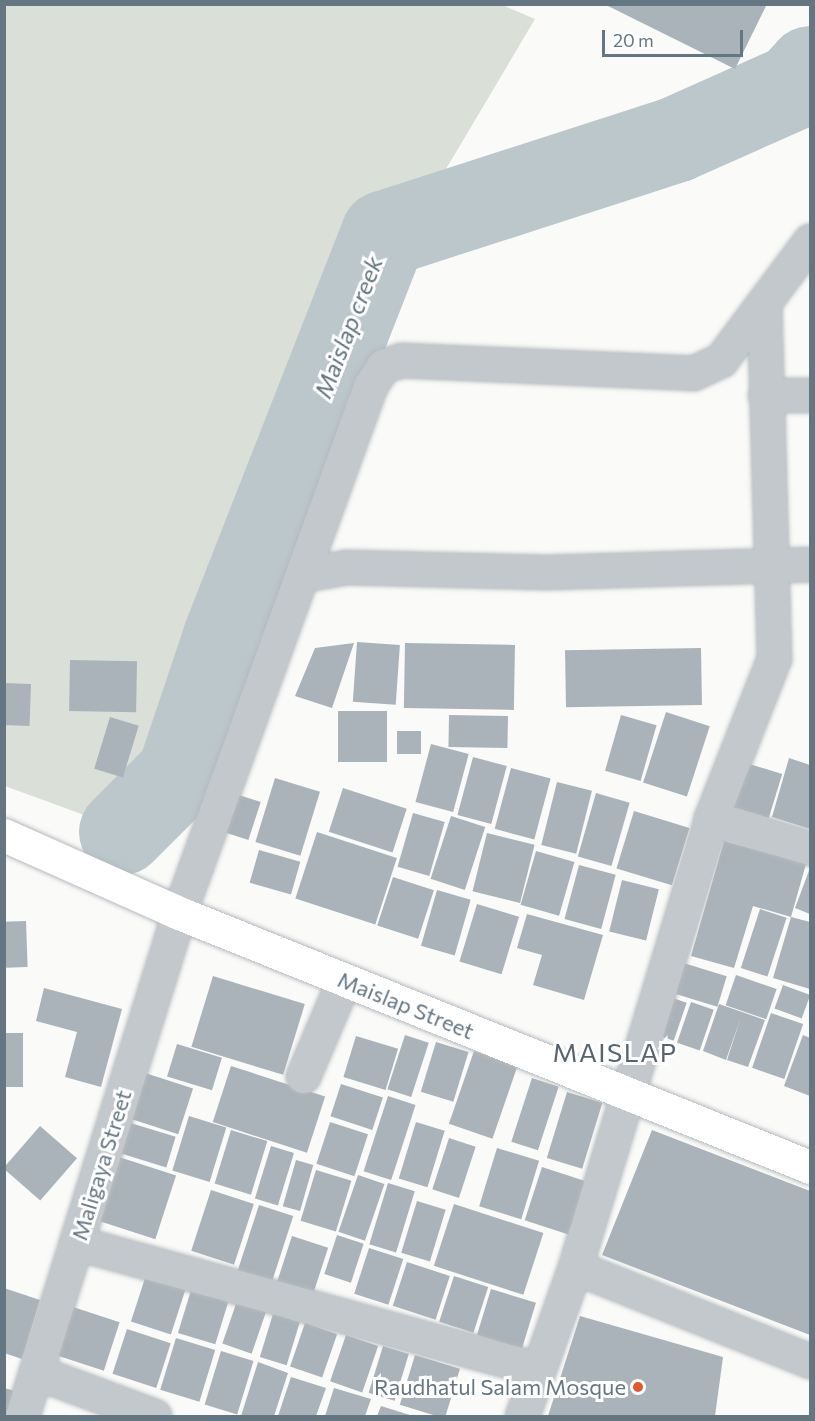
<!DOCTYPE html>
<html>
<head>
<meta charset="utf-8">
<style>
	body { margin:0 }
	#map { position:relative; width:815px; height:1421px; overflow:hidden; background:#fafaf8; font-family:Commissioner,sans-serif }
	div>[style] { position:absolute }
	.green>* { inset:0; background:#dadfd7 }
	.river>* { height:86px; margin:-43px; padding:0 43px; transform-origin:43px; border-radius:43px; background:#bbc7cb }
	.building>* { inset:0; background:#aab3b9; transform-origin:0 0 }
	.roads { filter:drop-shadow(0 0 2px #b5babe) drop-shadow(0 0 2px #b5babe) }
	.minor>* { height:33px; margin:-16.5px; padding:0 16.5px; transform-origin:16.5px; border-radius:16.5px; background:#c3c8cc }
	.major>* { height:33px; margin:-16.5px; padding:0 16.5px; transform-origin:16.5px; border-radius:16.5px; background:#fff }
	.dots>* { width:16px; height:16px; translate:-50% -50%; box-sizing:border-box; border:3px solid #fff; border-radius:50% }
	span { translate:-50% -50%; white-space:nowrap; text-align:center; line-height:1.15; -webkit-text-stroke:6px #fff; paint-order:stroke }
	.street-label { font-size:22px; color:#657683 }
	.poi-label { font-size:22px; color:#657683 }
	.right { translate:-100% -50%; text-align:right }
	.water-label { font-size:24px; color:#60757c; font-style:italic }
	.quarter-label { font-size:26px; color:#57646e; letter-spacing:1.5px }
	.frame { position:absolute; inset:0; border:6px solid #657683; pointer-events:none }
	.scale { position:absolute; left:602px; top:30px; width:141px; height:27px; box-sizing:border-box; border:3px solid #657683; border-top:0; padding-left:8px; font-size:18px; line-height:21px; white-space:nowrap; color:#657683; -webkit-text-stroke:4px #fff; paint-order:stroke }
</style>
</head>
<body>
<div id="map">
	<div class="green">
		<i style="clip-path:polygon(500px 4px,535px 19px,322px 378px,215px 707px,103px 822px,5px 786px,4px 5px)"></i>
	</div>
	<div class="river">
		<i style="left:122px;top:832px;width:82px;rotate:-45deg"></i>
		<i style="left:180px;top:774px;width:145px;rotate:-71.4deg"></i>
		<i style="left:226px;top:637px;width:433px;rotate:-68.6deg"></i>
		<i style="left:384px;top:234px;width:306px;rotate:-17.9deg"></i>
		<i style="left:675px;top:140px;width:130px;rotate:-24deg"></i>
		<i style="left:794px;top:87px;width:24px;rotate:-48deg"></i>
	</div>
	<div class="building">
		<i style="clip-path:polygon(604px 4px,767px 4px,735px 69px)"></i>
		<i style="left:357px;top:642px;width:43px;height:60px;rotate:4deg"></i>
		<i style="clip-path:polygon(354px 643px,332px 708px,295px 696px,315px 648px)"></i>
		<i style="left:405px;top:643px;width:110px;height:65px;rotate:1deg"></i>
		<i style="left:701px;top:648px;width:57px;height:136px;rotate:89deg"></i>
		<i style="left:70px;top:660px;width:67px;height:51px;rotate:1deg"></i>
		<i style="left:4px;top:683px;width:27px;height:42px;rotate:2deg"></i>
		<i style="left:338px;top:711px;width:49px;height:51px"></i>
		<i style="left:666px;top:712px;width:46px;height:74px;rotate:18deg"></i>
		<i style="left:449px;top:715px;width:59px;height:32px;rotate:1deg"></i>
		<i style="left:621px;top:715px;width:37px;height:58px;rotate:16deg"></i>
		<i style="left:110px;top:717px;width:30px;height:54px;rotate:17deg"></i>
		<i style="left:397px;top:731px;width:24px;height:23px"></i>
		<i style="left:431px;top:744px;width:39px;height:60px;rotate:15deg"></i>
		<i style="left:473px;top:757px;width:35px;height:60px;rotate:15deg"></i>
		<i style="clip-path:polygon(789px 758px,810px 765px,810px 829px,772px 817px)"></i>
		<i style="left:743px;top:762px;width:41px;height:46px;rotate:17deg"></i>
		<i style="left:511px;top:768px;width:41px;height:63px;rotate:15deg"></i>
		<i style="left:275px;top:778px;width:47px;height:67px;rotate:17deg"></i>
		<i style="left:557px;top:782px;width:36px;height:65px;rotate:14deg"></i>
		<i style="left:343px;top:788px;width:67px;height:46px;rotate:18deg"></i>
		<i style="left:596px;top:793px;width:35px;height:66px;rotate:16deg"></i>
		<i style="left:236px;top:794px;width:26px;height:40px;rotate:18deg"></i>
		<i style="left:634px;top:811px;width:58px;height:60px;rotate:17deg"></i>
		<i style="left:413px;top:813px;width:33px;height:56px;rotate:16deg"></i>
		<i style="left:451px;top:816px;width:36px;height:66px;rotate:18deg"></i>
		<i style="left:317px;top:832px;width:84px;height:70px;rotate:18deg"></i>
		<i style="left:487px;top:833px;width:49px;height:60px;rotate:14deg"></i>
		<i style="clip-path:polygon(724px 841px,806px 864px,791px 917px,753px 906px,734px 968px,691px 956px)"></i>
		<i style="left:259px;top:850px;width:43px;height:34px;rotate:16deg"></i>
		<i style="left:536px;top:851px;width:40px;height:56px;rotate:16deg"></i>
		<i style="left:579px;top:865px;width:38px;height:56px;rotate:15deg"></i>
		<i style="clip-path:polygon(810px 868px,810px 914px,795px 908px)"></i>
		<i style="left:393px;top:877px;width:43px;height:51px;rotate:18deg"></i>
		<i style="left:622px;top:880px;width:38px;height:53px;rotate:14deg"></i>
		<i style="left:437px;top:890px;width:35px;height:58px;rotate:16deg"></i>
		<i style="left:477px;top:904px;width:44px;height:60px;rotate:17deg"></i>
		<i style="left:760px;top:909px;width:28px;height:62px;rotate:18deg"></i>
		<i style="clip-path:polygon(527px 914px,603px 935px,584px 1000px,533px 985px,542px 955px,517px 948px)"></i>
		<i style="clip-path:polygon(791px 917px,810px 922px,810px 989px,773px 978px)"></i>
		<i style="left:26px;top:921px;width:46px;height:22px;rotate:88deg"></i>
		<i style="left:677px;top:961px;width:52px;height:32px;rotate:17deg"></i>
		<i style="left:736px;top:975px;width:43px;height:32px;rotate:19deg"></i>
		<i style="left:213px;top:976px;width:96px;height:74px;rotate:17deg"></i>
		<i style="left:783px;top:985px;width:29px;height:25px;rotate:20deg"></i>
		<i style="clip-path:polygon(44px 988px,122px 1009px,101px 1087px,65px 1077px,77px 1032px,36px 1021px)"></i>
		<i style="left:664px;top:995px;width:24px;height:40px;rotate:19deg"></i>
		<i style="left:691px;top:1002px;width:24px;height:43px;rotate:19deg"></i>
		<i style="clip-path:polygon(719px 1004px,765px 1020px,748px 1067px,727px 1060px,741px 1017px,726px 1060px,703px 1051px)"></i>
		<i style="left:771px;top:1013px;width:34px;height:58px;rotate:19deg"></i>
		<i style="left:4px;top:1033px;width:19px;height:54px"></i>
		<i style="left:405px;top:1035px;width:25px;height:57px;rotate:18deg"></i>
		<i style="clip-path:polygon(803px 1035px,810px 1038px,810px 1096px,784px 1086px)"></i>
		<i style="left:356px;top:1036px;width:44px;height:43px;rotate:17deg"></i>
		<i style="left:436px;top:1042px;width:34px;height:52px;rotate:17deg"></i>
		<i style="left:177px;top:1044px;width:47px;height:34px;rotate:17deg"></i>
		<i style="left:474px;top:1051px;width:46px;height:77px;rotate:19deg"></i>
		<i style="left:231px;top:1066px;width:99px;height:59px;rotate:18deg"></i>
		<i style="left:136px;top:1070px;width:60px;height:48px;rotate:18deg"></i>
		<i style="left:532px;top:1078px;width:28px;height:67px;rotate:18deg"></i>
		<i style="left:341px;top:1084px;width:44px;height:34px;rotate:18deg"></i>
		<i style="left:567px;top:1092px;width:37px;height:69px;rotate:17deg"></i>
		<i style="left:388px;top:1096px;width:29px;height:79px;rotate:18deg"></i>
		<i style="left:189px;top:1116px;width:39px;height:57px;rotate:17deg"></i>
		<i style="left:124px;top:1121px;width:54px;height:32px;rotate:17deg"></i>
		<i style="left:330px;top:1122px;width:40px;height:44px;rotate:18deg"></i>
		<i style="left:416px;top:1122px;width:30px;height:59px;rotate:17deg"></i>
		<i style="left:40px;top:1126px;width:49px;height:56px;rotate:41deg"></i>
		<i style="left:231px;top:1130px;width:38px;height:56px;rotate:17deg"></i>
		<i style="clip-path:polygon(652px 1130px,810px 1191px,810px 1335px,602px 1255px)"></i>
		<i style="left:449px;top:1138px;width:28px;height:54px;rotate:18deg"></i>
		<i style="left:271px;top:1146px;width:24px;height:55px;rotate:17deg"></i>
		<i style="left:497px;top:1148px;width:44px;height:61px;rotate:17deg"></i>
		<i style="left:119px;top:1157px;width:60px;height:67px;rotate:18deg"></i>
		<i style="left:296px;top:1160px;width:18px;height:48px;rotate:16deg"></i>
		<i style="left:542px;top:1167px;width:46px;height:56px;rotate:18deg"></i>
		<i style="left:316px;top:1170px;width:37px;height:53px;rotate:17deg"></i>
		<i style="left:358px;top:1175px;width:28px;height:60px;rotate:19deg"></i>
		<i style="left:388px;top:1183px;width:28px;height:64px;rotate:17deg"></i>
		<i style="left:211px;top:1190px;width:45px;height:64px;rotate:18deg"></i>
		<i style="left:417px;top:1201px;width:30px;height:54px;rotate:17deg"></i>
		<i style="left:454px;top:1204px;width:94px;height:65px;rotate:18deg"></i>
		<i style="left:259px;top:1205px;width:36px;height:79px;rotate:18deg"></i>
		<i style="left:337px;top:1235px;width:28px;height:41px;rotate:18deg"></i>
		<i style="left:292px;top:1236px;width:38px;height:60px;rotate:18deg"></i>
		<i style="left:369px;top:1248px;width:36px;height:48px;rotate:18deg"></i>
		<i style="left:407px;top:1262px;width:45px;height:46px;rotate:18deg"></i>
		<i style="left:147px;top:1272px;width:42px;height:52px;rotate:18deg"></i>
		<i style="left:454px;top:1276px;width:36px;height:48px;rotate:18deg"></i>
		<i style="left:192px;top:1287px;width:39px;height:48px;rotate:17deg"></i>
		<i style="clip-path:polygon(4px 1288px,40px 1300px,22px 1359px,4px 1353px)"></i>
		<i style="left:491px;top:1289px;width:47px;height:48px;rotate:17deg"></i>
		<i style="left:237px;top:1301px;width:31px;height:45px;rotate:19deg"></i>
		<i style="left:73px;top:1307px;width:49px;height:51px;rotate:18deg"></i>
		<i style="left:273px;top:1314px;width:28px;height:45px;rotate:17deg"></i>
		<i style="clip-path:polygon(580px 1316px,723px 1357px,715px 1416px,548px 1416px)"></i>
		<i style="left:305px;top:1323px;width:34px;height:46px;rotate:19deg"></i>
		<i style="left:127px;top:1329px;width:46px;height:47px;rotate:18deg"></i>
		<i style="left:346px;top:1335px;width:34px;height:49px;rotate:19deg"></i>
		<i style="left:176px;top:1338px;width:41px;height:54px;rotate:17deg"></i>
		<i style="left:383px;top:1346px;width:27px;height:49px;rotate:17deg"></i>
		<i style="left:221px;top:1351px;width:34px;height:56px;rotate:17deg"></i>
		<i style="left:415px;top:1355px;width:47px;height:52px;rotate:17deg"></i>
		<i style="clip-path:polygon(258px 1362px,288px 1373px,274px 1416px,241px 1416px)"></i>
		<i style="clip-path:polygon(291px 1377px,326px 1388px,316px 1416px,278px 1416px)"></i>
		<i style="clip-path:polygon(4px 1388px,19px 1392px,11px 1416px,4px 1416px)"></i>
		<i style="clip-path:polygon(334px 1388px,371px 1399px,365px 1416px,325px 1416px)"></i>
		<i style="clip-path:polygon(381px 1406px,413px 1416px,377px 1416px)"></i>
	</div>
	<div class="roads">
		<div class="minor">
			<i style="left:765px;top:395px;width:45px"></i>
			<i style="left:306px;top:574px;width:41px;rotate:-9.9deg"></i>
			<i style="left:346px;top:567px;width:200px;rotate:1.4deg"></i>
			<i style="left:546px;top:572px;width:264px;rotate:-1.7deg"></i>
			<i style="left:711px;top:818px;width:103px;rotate:16.9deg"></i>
			<i style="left:303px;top:1076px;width:104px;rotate:-66.9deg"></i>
			<i style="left:77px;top:1243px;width:477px;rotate:15.3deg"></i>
			<i style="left:575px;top:1267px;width:253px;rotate:21.8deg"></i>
			<i style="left:36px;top:1372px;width:126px;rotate:20.4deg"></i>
			<i style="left:22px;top:1416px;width:527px;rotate:-72.67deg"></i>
			<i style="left:179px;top:913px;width:561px;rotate:-70.08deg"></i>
			<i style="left:370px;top:386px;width:24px;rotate:-57deg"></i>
			<i style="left:383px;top:366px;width:19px;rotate:-18deg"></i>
			<i style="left:401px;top:360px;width:292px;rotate:2.5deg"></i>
			<i style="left:693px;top:373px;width:31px;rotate:-25deg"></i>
			<i style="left:721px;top:360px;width:149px;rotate:-53.2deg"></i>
			<i style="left:522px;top:1416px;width:158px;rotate:-70.4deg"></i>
			<i style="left:575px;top:1267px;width:469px;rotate:-73.1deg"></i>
			<i style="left:711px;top:818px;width:172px;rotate:-68.5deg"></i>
			<i style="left:774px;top:658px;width:350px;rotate:-91.6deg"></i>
		</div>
		<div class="major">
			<i style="left:4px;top:835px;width:192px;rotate:24deg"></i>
			<i style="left:179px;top:913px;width:680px;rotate:21.93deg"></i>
		</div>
	</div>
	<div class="dots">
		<i style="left:638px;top:1387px;background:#e4572e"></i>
	</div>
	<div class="street-label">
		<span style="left:406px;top:1005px;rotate:22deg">Maislap Street</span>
		<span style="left:101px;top:1165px;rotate:-73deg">Maligaya Street</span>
	</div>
	<div class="poi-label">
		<span class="right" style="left:626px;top:1387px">Raudhatul Salam Mosque</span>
	</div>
	<div class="water-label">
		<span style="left:348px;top:327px;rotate:-69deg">Maislap creek</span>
	</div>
	<div class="quarter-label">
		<span style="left:615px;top:1052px">MAISLAP</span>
	</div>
	<div class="frame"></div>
	<div class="scale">20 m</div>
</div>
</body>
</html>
